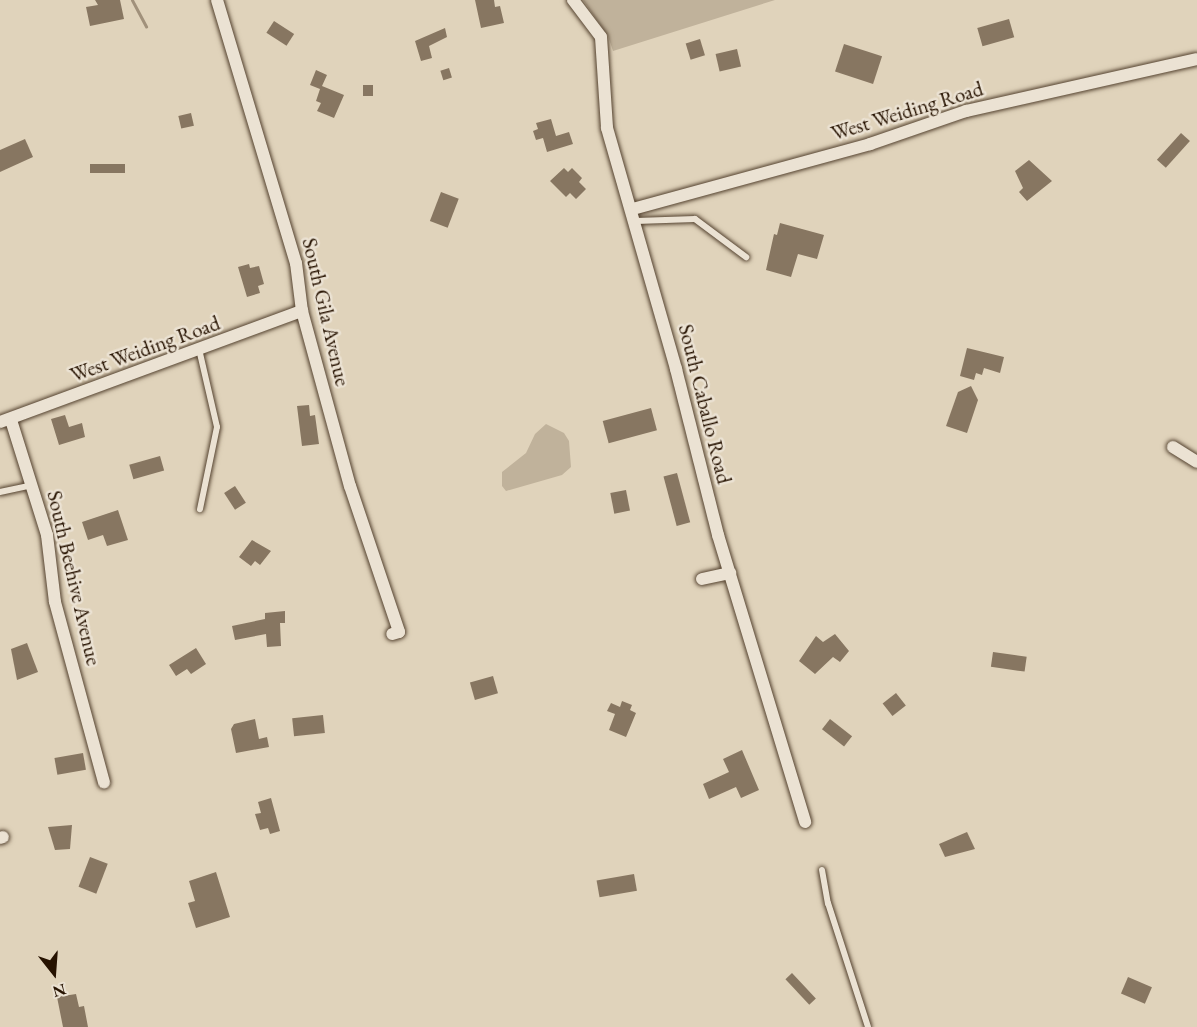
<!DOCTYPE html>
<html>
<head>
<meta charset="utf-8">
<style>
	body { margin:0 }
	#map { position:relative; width:1197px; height:1027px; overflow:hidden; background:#e0d3bb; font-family:"EB Garamond",serif }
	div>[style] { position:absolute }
	.green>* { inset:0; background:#c0b29b }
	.stream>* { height:3px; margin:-1.5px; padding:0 1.5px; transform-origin:1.5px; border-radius:1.5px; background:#a1917b }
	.building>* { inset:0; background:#877661; transform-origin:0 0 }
	.roads { filter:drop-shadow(0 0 2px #54422f) drop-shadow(0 0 2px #54422f) }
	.lane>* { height:6px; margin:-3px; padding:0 3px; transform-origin:3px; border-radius:3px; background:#ebe2d3 }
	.street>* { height:12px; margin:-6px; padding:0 6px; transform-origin:6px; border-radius:6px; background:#ebe2d3 }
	span { translate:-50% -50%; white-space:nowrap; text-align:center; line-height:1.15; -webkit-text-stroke:5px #ebe2d3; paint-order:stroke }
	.street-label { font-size:21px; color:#261200 }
	.north { position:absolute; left:24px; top:943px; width:60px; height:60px; -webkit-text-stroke:4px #ebe2d3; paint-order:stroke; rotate:163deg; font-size:16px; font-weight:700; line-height:24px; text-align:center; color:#261200 }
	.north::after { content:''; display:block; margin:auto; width:21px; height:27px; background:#261200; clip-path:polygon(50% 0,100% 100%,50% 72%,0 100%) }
</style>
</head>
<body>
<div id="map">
	<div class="green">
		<i style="clip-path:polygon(583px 0,775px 0,613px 51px,608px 36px)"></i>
		<i style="clip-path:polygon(546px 424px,564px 433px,569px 441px,571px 467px,562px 475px,506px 491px,502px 486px,502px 472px,526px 453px,535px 434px)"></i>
	</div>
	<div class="stream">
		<i style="left:132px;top:0;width:30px;rotate:62deg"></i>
	</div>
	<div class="building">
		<i style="clip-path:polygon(95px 0,120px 0,124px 19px,90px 26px,86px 7px,98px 5px)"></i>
		<i style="clip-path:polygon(475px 0,494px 0,495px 7px,500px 6px,504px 23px,481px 28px)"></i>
		<i style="left:1009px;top:19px;width:19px;height:33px;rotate:74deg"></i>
		<i style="left:274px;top:21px;width:24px;height:14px;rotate:33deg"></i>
		<i style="clip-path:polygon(445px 28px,447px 37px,429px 46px,432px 58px,421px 61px,415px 41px)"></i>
		<i style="left:700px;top:39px;width:17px;height:15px;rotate:73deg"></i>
		<i style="left:844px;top:44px;width:40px;height:29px;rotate:18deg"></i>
		<i style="left:737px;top:49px;width:18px;height:22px;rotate:77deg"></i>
		<i style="left:449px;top:68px;width:10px;height:9px;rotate:73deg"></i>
		<i style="clip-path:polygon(316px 70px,327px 75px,322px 86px,344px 95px,334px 118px,317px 111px,321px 103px,316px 101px,320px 89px,310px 85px)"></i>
		<i style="left:363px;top:85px;width:10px;height:11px"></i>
		<i style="left:191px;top:113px;width:13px;height:13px;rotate:77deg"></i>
		<i style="clip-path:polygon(551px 119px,556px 136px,569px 132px,573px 144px,547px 152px,543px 138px,536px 140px,533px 131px,538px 129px,536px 123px)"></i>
		<i style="left:1181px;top:133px;width:12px;height:36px;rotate:42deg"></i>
		<i style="clip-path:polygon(25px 139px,33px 157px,0 172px,0 150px)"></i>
		<i style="clip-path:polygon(1029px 160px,1052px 181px,1027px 201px,1019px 192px,1023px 188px,1015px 171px)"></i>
		<i style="left:125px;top:164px;width:9px;height:35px;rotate:90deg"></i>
		<i style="clip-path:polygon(564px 168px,568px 172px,572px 168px,582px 178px,579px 182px,586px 189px,576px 199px,570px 193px,566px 197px,550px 181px)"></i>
		<i style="left:441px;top:192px;width:19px;height:31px;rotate:21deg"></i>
		<i style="clip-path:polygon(780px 223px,824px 235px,817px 259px,798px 254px,791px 277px,766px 270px,774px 234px,777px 235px)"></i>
		<i style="clip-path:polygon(249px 264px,250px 268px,259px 266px,264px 284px,258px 286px,260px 293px,247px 297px,238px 267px)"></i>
		<i style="clip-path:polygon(967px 348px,1004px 357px,1000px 373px,984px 368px,982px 375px,976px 373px,974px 380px,960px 376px)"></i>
		<i style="clip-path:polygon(971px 386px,978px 400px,967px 433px,946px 426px,958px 392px)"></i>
		<i style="clip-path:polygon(309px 405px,310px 416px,315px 415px,319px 444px,302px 446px,297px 406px)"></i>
		<i style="left:651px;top:408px;width:23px;height:50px;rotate:75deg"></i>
		<i style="clip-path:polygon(65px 415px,69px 427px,82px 423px,85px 437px,59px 445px,51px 419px)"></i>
		<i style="left:160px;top:456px;width:15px;height:32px;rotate:74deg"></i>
		<i style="left:677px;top:473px;width:51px;height:14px;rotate:75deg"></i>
		<i style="left:235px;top:486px;width:20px;height:13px;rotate:57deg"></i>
		<i style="left:626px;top:490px;width:21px;height:16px;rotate:79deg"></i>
		<i style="clip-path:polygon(118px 510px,128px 540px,107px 546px,103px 535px,88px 540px,82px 522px)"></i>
		<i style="clip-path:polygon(252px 540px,271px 551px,260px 565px,255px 561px,251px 566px,239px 557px)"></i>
		<i style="clip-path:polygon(285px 611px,285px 623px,280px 623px,281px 646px,267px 647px,266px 634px,235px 640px,232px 626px,265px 619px,265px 613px)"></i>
		<i style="clip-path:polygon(835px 634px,849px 651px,840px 662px,833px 657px,815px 674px,799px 661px,816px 636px,823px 642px)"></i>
		<i style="clip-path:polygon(27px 643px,38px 672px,17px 680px,11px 649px)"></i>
		<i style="clip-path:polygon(196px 648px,206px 664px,191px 674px,187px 669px,176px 676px,169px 665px)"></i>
		<i style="left:993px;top:652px;width:34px;height:15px;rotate:8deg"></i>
		<i style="left:493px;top:676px;width:18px;height:24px;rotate:74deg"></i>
		<i style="left:896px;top:693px;width:16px;height:17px;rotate:52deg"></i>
		<i style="clip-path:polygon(622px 701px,632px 705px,630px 710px,636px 713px,626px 737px,609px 730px,615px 714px,607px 711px,611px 703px,620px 707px)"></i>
		<i style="left:323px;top:715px;width:18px;height:31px;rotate:84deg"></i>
		<i style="clip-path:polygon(255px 719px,259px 739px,267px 737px,269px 747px,236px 753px,231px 729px,234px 724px)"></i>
		<i style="left:830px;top:719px;width:28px;height:13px;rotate:38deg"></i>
		<i style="clip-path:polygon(742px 750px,759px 790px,741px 798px,736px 787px,709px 799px,703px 784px,729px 772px,723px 759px)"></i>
		<i style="left:83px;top:753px;width:17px;height:29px;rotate:80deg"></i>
		<i style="clip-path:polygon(271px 798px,280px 831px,270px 834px,268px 828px,260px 830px,255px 814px,261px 813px,258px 802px)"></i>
		<i style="clip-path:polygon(72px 825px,70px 849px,55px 850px,48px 827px)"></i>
		<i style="clip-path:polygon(967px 832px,975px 849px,945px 857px,939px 844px)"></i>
		<i style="left:90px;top:857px;width:19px;height:32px;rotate:21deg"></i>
		<i style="clip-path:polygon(216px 872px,230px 917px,196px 928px,188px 903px,195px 901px,189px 881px)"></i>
		<i style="left:634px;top:874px;width:17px;height:38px;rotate:80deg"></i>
		<i style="left:792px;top:973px;width:35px;height:9px;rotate:47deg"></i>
		<i style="left:1128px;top:977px;width:26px;height:18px;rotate:23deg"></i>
		<i style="clip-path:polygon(76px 994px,79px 1007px,84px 1006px,88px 1027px,63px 1027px,57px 997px)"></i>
	</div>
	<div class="roads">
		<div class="lane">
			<i style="left:636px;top:221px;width:59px;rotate:-1.9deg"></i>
			<i style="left:695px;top:219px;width:64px;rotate:36.7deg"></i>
			<i style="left:199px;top:349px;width:80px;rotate:77deg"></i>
			<i style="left:217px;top:427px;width:84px;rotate:101.7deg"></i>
			<i style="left:0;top:492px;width:33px;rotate:-12deg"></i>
			<i style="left:822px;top:870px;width:34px;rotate:80deg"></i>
			<i style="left:828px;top:903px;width:130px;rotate:72.1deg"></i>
		</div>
		<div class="street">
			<i style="left:217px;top:0;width:275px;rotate:73.3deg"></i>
			<i style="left:296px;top:263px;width:48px;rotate:82.9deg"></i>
			<i style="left:302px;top:311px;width:181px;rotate:74.7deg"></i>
			<i style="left:350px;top:486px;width:154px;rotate:71.4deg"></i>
			<i style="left:399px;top:632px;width:7px;rotate:164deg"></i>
			<i style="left:573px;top:0;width:46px;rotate:52.9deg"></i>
			<i style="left:601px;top:37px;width:91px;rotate:86.2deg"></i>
			<i style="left:607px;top:128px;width:251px;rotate:74deg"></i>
			<i style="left:676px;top:369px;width:171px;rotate:75.8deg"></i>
			<i style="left:718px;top:535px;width:300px;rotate:73.1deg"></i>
			<i style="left:633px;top:209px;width:246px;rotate:-15.3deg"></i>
			<i style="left:870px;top:144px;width:102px;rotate:-19deg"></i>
			<i style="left:966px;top:111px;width:236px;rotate:-12.7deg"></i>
			<i style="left:11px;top:420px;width:121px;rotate:72.6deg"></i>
			<i style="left:47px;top:535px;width:67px;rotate:83.2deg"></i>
			<i style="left:55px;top:602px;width:187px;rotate:74.8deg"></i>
			<i style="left:0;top:422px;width:322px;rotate:-20.2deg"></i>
			<i style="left:1173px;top:447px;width:28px;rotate:32deg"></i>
			<i style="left:702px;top:579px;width:29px;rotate:-12deg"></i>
			<i style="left:0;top:838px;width:3px;rotate:-18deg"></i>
		</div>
	</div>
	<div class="street-label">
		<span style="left:907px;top:111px;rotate:-17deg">West Weiding Road</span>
		<span style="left:326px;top:312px;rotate:77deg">South Gila Avenue</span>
		<span style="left:145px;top:349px;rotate:-20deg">West Weiding Road</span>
		<span style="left:705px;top:404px;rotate:76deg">South Caballo Road</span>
		<span style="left:74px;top:578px;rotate:77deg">South Beehive Avenue</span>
	</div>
	<div class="north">N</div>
</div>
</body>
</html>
